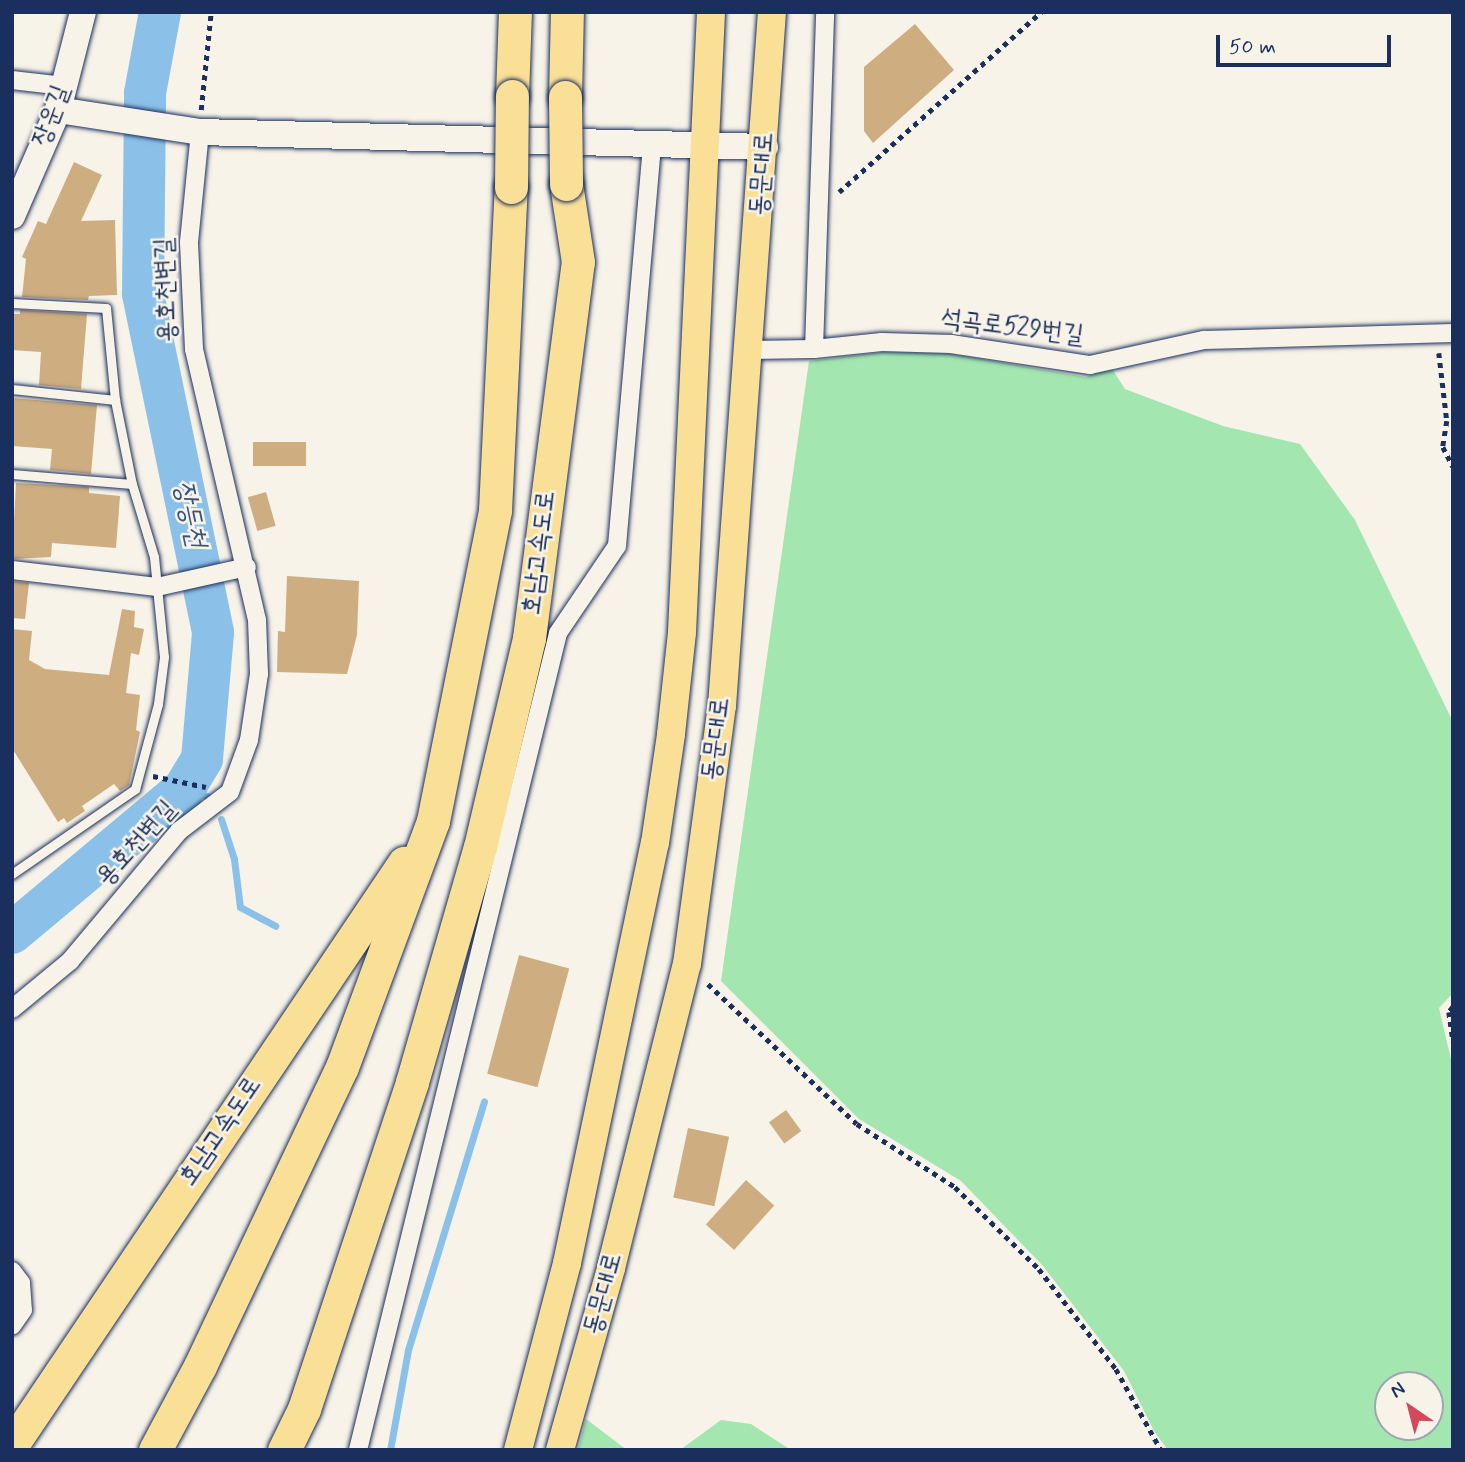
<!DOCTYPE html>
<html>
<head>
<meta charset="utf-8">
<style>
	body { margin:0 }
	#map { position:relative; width:1465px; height:1462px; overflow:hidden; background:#f7f3e8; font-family:Mynerve,"Poor Story",sans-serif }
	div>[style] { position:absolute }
	.green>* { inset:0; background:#a4e6b0 }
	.stream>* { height:7px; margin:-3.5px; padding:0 3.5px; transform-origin:3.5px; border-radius:3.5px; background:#8bc1e8 }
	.river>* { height:42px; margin:-21px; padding:0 21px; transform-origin:21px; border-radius:21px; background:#8bc1e8 }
	.building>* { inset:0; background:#cead81; transform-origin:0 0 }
	.path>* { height:4.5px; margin-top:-2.25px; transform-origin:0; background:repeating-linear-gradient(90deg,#1b2f5e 0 5px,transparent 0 10px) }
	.roads { filter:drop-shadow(0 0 2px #1b2f5e) drop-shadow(0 0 2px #1b2f5e) }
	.lane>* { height:9px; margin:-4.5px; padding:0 4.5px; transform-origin:4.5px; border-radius:4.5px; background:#f7f3e8 }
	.street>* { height:18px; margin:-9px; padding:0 9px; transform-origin:9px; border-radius:9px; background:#f7f3e8 }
	.secondary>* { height:26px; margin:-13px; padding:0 13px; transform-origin:13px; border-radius:13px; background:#f7f3e8 }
	.primary>* { height:28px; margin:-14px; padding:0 14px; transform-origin:14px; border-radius:14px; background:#fadf96 }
	.highway>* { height:33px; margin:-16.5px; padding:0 16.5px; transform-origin:16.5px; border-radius:16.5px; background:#fadf96 }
	.bridges { filter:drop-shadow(0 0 2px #1b2f5e) drop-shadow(0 0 2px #1b2f5e) }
	.highway-bridge>* { height:33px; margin:-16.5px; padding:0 16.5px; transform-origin:16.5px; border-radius:16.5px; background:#fadf96 }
	span { translate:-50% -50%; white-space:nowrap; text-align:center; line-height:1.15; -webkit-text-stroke:5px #f7f3e8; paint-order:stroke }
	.street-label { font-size:26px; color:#1b2f5e }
	.water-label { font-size:28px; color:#375480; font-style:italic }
	.frame { position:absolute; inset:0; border:14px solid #1b2f5e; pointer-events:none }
	.north { position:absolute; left:1374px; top:1371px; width:70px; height:70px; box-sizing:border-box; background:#f7f3e8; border:2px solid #9fa5b1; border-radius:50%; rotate:325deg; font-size:19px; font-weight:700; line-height:28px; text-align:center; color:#1b2f5e }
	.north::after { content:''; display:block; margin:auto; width:24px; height:32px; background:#d1495b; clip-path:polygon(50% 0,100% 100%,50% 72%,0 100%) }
	.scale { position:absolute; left:1216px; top:35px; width:175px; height:32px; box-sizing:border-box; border:4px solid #1b2f5e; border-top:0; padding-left:9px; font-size:21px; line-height:24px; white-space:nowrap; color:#1b2f5e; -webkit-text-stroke:5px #f7f3e8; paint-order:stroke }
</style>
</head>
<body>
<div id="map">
	<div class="green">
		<i style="clip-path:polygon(evenodd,884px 352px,946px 353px,1086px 377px,1111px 367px,1125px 389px,1223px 426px,1300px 444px,1355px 520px,1453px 722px,1453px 993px,1439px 1008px,1453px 1068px,1453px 1450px,1168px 1450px,1154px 1431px,1124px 1371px,1043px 1266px,961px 1181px,859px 1119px,721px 981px,809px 361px,884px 352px,1388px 1385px,1430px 1385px,1430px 1427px,1388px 1427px,1388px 1385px)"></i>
		<i style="clip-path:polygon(586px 1419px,627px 1450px,578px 1450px)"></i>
		<i style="clip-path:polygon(721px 1420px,751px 1424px,791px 1450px,680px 1450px)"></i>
	</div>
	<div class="stream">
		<i style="left:184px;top:789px;width:24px;rotate:17deg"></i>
		<i style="left:221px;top:819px;width:42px;rotate:72deg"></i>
		<i style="left:234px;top:859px;width:48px;rotate:82.9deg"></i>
		<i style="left:240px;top:907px;width:40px;rotate:28deg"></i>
		<i style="left:390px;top:1450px;width:102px;rotate:-79.8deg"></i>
		<i style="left:408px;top:1350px;width:260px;rotate:-73deg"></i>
	</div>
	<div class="river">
		<i style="left:12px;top:933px;width:224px;rotate:-39.9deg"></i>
		<i style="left:184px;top:789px;width:35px;rotate:-59deg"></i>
		<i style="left:202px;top:759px;width:127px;rotate:-85deg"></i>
		<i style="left:213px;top:632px;width:346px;rotate:-101.7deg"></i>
		<i style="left:143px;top:293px;width:200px;rotate:-89.4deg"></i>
		<i style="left:145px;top:93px;width:82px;rotate:-79.5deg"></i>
	</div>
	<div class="building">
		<i style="clip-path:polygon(915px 24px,954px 70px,873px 143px,864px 131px,864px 67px)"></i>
		<i style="clip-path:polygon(74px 162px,102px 175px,81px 221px,115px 220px,117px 295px,89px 296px,88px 300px,22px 297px,26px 259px,22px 257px,38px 221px,46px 224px)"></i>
		<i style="clip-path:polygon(20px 310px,87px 314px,81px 389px,39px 385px,41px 352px,12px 350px,12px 314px,20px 314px)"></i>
		<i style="clip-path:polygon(12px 398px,97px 405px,91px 474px,50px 470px,52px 449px,12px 446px)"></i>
		<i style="left:253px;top:442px;width:53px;height:24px"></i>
		<i style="clip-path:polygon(16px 483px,89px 487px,89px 493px,120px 496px,116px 548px,52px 543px,51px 557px,12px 559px)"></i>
		<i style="left:266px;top:492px;width:35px;height:19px;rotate:74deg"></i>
		<i style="clip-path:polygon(287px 576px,359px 581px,357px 635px,347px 674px,277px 672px,278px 631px,285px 632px)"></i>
		<i style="clip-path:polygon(12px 581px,29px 583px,25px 619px,12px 618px)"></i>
		<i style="clip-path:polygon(122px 609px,135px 611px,134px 627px,144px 629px,139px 655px,131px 653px,126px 693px,140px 695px,136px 730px,140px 732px,129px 785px,120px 791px,114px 784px,82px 806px,85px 811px,67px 823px,64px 818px,58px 822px,12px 748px,12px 629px,32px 631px,29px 660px,45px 669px,109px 675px)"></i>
		<i style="left:519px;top:955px;width:52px;height:123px;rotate:15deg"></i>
		<i style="left:786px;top:1110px;width:26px;height:21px;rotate:54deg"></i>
		<i style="left:688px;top:1128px;width:42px;height:71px;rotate:12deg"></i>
		<i style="left:746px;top:1180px;width:38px;height:60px;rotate:42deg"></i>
	</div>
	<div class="path">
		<i style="left:201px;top:110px;width:99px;rotate:-84.2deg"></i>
		<i style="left:839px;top:192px;width:271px;rotate:-41.7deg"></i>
		<i style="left:1439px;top:353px;width:68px;rotate:83.3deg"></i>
		<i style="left:1447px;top:421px;width:26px;rotate:99deg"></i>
		<i style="left:1443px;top:447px;width:22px;rotate:63deg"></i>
		<i style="left:153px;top:776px;width:54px;rotate:11.7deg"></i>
		<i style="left:708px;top:984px;width:204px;rotate:43.2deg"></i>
		<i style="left:857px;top:1124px;width:117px;rotate:32.7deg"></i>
		<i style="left:955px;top:1187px;width:117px;rotate:44.3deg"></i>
		<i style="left:1039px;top:1269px;width:126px;rotate:52.4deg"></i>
		<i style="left:1116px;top:1369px;width:93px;rotate:60.9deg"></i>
		<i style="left:1453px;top:1007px;width:6px;rotate:129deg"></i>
		<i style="left:1449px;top:1012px;width:30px;rotate:82deg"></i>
	</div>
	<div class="roads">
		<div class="lane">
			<i style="left:12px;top:303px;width:94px;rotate:3deg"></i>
			<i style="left:106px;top:308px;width:92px;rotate:84.4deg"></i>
			<i style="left:115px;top:400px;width:86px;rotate:78.6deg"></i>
			<i style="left:132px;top:484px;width:76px;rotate:73.2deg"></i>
			<i style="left:154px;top:557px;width:100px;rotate:84.3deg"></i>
			<i style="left:164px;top:657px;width:47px;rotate:97.3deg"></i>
			<i style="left:158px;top:704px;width:88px;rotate:105.1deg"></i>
			<i style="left:135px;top:789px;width:150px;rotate:145.4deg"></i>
			<i style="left:12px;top:389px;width:104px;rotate:6.1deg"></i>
			<i style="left:12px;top:474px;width:120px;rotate:4.8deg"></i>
		</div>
		<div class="street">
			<i style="left:12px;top:80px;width:52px;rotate:6.6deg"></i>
			<i style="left:814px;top:349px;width:68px;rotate:-5.9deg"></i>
			<i style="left:882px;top:342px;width:69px;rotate:1.7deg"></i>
			<i style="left:951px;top:344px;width:141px;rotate:8.6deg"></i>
			<i style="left:1090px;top:365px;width:117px;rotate:-12.4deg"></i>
			<i style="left:1204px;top:340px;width:249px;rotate:-1.6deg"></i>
			<i style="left:750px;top:350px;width:64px;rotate:-0.9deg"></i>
			<i style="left:814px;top:349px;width:337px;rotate:-88.1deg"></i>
			<i style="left:12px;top:570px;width:146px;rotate:6.7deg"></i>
			<i style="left:157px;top:587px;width:92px;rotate:-12.5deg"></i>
			<i style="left:12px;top:1009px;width:75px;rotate:-39.6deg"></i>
			<i style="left:70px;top:961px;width:170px;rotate:-50deg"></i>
			<i style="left:179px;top:831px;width:64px;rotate:-37.4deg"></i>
			<i style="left:230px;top:792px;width:55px;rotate:-69.9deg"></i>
			<i style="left:249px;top:740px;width:67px;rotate:-81.4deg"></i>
			<i style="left:259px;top:674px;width:54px;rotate:-92.1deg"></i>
			<i style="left:257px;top:620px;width:278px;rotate:-103.1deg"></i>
			<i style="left:194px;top:349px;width:107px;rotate:-92.7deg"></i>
			<i style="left:189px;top:242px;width:111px;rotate:-84.3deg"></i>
			<i style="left:12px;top:1271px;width:15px;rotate:53deg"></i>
			<i style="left:21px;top:1283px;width:27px;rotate:86deg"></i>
			<i style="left:23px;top:1310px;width:19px;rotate:125deg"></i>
			<i style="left:358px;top:1450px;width:841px;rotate:-76.24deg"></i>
			<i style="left:558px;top:633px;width:105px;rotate:-55.9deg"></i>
			<i style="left:617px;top:546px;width:406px;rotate:-85deg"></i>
		</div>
		<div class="secondary">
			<i style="left:58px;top:110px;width:144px;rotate:8.8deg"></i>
			<i style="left:200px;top:132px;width:565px;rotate:1.52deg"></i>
			<i style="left:12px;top:216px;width:116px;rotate:-66.5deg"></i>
			<i style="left:58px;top:110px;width:101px;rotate:-75.7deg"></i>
		</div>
		<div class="primary">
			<i style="left:518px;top:1450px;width:193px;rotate:-75.3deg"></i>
			<i style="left:567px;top:1263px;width:429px;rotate:-78.2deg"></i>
			<i style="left:655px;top:843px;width:110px;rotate:-81.6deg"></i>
			<i style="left:671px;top:734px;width:103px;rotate:-83.8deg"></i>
			<i style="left:682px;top:632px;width:621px;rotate:-87.32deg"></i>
			<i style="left:560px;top:1450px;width:189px;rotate:-74.3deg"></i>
			<i style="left:611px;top:1268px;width:313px;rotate:-76deg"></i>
			<i style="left:687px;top:964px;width:260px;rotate:-82.3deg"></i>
			<i style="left:722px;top:706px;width:696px;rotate:-85.88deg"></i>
		</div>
		<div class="highway">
			<i style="left:512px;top:96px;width:84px;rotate:-88deg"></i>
			<i style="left:565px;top:97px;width:85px;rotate:-88.7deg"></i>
			<i style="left:12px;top:1445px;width:702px;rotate:-56.04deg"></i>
			<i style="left:155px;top:1450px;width:95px;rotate:-61.8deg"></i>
			<i style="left:200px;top:1366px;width:331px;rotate:-64.6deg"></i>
			<i style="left:342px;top:1067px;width:262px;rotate:-69.7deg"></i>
			<i style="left:433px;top:821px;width:317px;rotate:-78.7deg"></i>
			<i style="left:495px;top:510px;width:323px;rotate:-87.2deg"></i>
			<i style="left:284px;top:1450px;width:46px;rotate:-64deg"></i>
			<i style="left:304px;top:1409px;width:344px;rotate:-71.7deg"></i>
			<i style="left:412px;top:1082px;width:245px;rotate:-73.9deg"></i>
			<i style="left:480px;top:847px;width:215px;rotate:-76.8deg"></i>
			<i style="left:529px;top:638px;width:379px;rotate:-82.6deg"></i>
			<i style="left:578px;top:262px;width:79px;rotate:-98.7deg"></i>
		</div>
	</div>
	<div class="bridges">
		<div class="highway-bridge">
			<i style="left:565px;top:97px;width:87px;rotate:89.3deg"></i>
			<i style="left:511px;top:187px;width:91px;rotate:-89.4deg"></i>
		</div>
	</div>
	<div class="street-label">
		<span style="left:52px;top:116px;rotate:-70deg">장운길</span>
		<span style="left:763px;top:174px;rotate:-86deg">동문대로</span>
		<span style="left:167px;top:290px;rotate:-92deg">용호천변길</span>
		<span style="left:1012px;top:328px;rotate:7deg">석곡로529번길</span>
		<span style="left:540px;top:553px;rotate:-83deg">호남고속도로</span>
		<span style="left:717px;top:739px;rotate:-83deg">동문대로</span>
		<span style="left:137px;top:844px;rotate:-48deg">용호천변길</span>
		<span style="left:221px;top:1132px;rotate:-56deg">호남고속도로</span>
		<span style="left:604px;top:1294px;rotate:-75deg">동문대로</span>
	</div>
	<div class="water-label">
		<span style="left:189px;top:514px;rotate:78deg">장등천</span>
	</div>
	<div class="frame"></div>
	<div class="north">N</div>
	<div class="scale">50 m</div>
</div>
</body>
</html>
